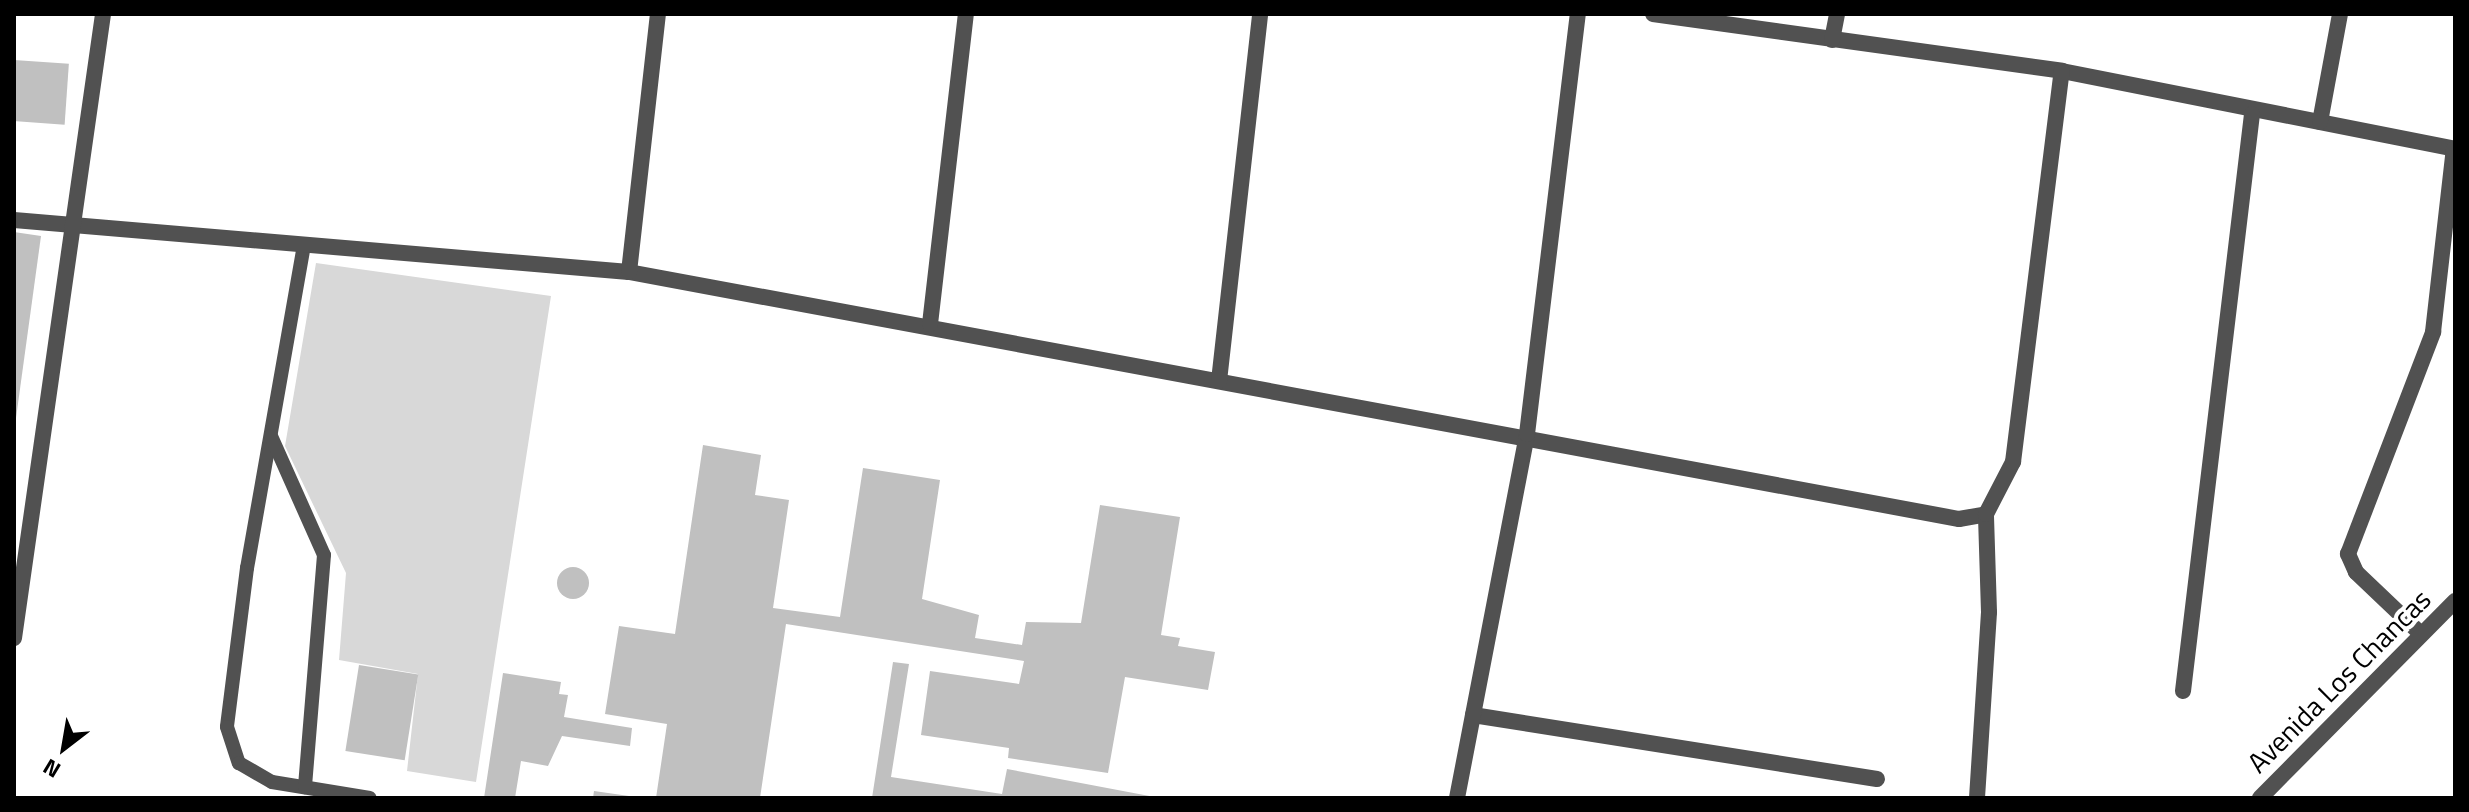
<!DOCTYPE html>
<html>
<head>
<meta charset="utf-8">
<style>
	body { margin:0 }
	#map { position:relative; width:2469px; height:812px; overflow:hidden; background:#fff; font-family:"Titillium Web",sans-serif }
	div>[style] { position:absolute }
	.green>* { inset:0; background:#d8d8d8 }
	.building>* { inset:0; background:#c0c0c0; transform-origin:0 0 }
	.round { border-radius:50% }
	.service>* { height:14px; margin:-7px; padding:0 7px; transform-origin:7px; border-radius:7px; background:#515151 }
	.minor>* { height:16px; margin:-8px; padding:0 8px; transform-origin:8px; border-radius:8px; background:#515151 }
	span { translate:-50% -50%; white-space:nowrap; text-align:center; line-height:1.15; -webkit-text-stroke:8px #fff; paint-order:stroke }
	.street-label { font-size:28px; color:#000 }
	.frame { position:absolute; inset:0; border:16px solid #000; pointer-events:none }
	.north { position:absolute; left:24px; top:708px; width:80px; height:80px; -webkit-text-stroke:6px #fff; paint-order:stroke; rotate:211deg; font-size:22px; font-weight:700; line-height:32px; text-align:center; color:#000 }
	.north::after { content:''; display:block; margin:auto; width:28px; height:36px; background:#000; clip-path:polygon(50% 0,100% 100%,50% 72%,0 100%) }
</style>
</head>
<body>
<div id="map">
	<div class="green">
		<i style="clip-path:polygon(316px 263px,551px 296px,476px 782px,407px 771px,418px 674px,339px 660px,346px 573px,285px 446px)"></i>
	</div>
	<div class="building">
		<i style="left:14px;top:60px;width:55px;height:61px;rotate:4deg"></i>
		<i style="clip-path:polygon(14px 232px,41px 236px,16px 418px,14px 418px)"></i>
		<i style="clip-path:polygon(703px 445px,761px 455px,755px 495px,789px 500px,773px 608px,840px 617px,863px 468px,940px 480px,922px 599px,979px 615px,975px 638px,1022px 645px,1026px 622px,1081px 623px,1100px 505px,1180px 517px,1161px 635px,1180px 638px,1178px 646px,1215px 652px,1208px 690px,1125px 677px,1108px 773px,1008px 758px,1009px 748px,921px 735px,930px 671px,1019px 684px,1024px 661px,786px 624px,760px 798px,656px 798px,667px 724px,605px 714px,619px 626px,675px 634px)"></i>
		<i class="round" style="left:557px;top:567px;width:32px;height:32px"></i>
		<i style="clip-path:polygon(893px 662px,909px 664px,891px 777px,1002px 794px,1007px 769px,1160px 798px,872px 798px)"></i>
		<i style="left:359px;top:665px;width:60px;height:87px;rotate:9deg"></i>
		<i style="clip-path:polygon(503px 673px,561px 682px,559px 694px,568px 695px,564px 717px,632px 728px,630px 746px,562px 736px,548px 766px,521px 761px,515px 798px,484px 798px)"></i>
		<i style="clip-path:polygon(594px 791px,629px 796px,629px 798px,593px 798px)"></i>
	</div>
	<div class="service">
		<i style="left:304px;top:245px;width:328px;rotate:100deg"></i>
		<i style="left:247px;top:568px;width:160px;rotate:97.2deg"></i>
		<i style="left:227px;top:727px;width:38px;rotate:72deg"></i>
		<i style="left:239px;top:763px;width:38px;rotate:30deg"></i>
		<i style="left:272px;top:782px;width:99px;rotate:9.3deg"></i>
		<i style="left:271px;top:436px;width:130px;rotate:66deg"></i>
		<i style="left:324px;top:555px;width:233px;rotate:94.7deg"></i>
	</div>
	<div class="minor">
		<i style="left:1653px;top:14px;width:413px;rotate:7.9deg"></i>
		<i style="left:2062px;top:71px;width:401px;rotate:11.2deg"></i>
		<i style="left:1832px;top:40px;width:26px;rotate:-79deg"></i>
		<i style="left:2320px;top:122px;width:110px;rotate:-79.5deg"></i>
		<i style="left:14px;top:220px;width:617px;rotate:4.83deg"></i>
		<i style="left:629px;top:272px;width:1353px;rotate:10.52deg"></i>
		<i style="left:1959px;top:519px;width:27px;rotate:-10deg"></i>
		<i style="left:629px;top:272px;width:260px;rotate:-83.6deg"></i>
		<i style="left:930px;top:324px;width:312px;rotate:-83.4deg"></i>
		<i style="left:1219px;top:381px;width:369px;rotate:-83.6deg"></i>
		<i style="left:2421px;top:634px;width:90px;rotate:-136.4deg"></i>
		<i style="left:2356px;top:572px;width:20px;rotate:-114deg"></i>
		<i style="left:2348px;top:554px;width:238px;rotate:-69deg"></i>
		<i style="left:2433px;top:332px;width:184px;rotate:-83.5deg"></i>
		<i style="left:14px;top:638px;width:630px;rotate:-81.88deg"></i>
		<i style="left:2183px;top:691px;width:581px;rotate:-83.18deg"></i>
		<i style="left:1473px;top:715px;width:409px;rotate:9deg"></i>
		<i style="left:1457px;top:798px;width:371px;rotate:-79.1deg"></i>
		<i style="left:1527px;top:434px;width:423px;rotate:-83.1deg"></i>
		<i style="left:1977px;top:798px;width:186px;rotate:-86.3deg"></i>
		<i style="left:1989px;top:612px;width:98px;rotate:-91.8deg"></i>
		<i style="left:1986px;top:514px;width:59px;rotate:-62.6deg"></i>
		<i style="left:2013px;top:462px;width:394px;rotate:-82.9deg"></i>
		<i style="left:2260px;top:798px;width:277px;rotate:-45.3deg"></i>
	</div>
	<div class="street-label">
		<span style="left:2339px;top:681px;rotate:-45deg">Avenida Los Chancas</span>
	</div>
	<div class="frame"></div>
	<div class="north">N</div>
</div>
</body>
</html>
